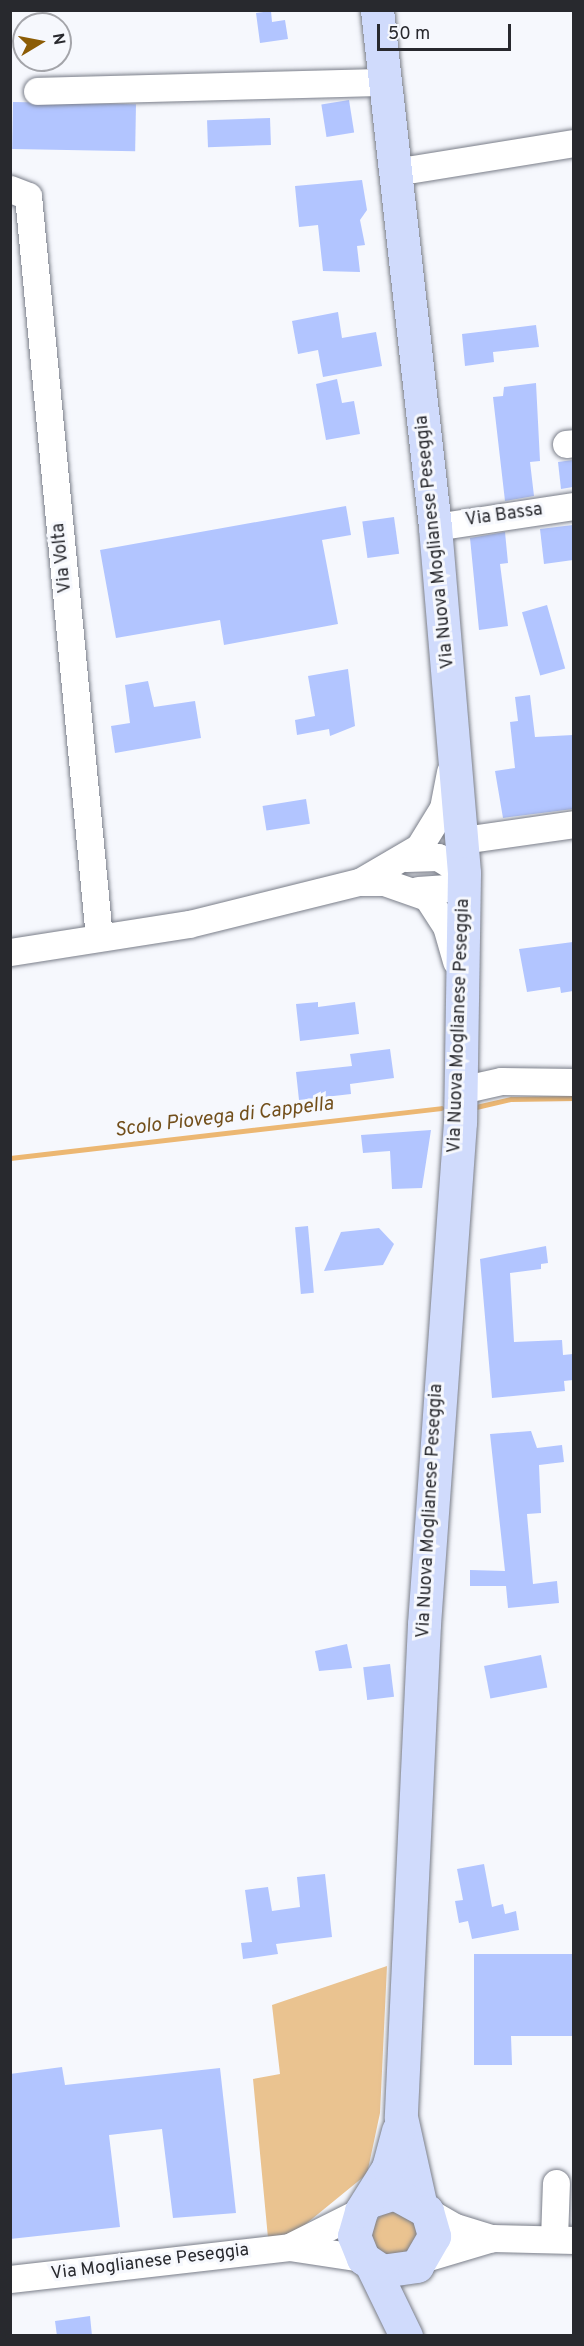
<!DOCTYPE html>
<html>
<head>
<meta charset="utf-8">
<style>
	body { margin:0 }
	#map { position:relative; width:584px; height:2346px; overflow:hidden; background:#f6f8fd; font-family:Overpass,sans-serif }
	div>[style] { position:absolute }
	.green>* { inset:0; background:#eac390 }
	.round { border-radius:50% }
	.stream>* { height:5px; margin:-2.5px; padding:0 2.5px; transform-origin:2.5px; border-radius:2.5px; background:#ecb772 }
	.building>* { inset:0; background:#b2c5ff; transform-origin:0 0 }
	.roads { filter:drop-shadow(0 0 2px #7a7e89) drop-shadow(0 0 2px #7a7e89) }
	.minor>* { height:27px; margin:-13.5px; padding:0 13.5px; transform-origin:13.5px; border-radius:13.5px; background:#fff }
	.major>* { height:33px; margin:-16.5px; padding:0 16.5px; transform-origin:16.5px; border-radius:16.5px; background:#d0dbfc }
	span { translate:-50% -50%; white-space:nowrap; text-align:center; line-height:1.15; -webkit-text-stroke:6px #f6f8fd; paint-order:stroke }
	.street-label { font-size:18px; color:#28292e }
	.water-label { font-size:20px; color:#724f1b; font-style:italic }
	.frame { position:absolute; inset:0; border:12px solid #28292e; pointer-events:none }
	.north { position:absolute; left:12px; top:12px; width:60px; height:60px; box-sizing:border-box; background:#f6f8fd; border:2px solid #a4a5aa; border-radius:50%; rotate:80deg; font-size:16px; font-weight:700; line-height:24px; text-align:center; color:#28292e }
	.north::after { content:''; display:block; margin:auto; width:21px; height:27px; background:#8c5c05; clip-path:polygon(50% 0,100% 100%,50% 72%,0 100%) }
	.scale { position:absolute; left:377px; top:24px; width:134px; height:27px; box-sizing:border-box; border:3px solid #28292e; border-top:0; padding-left:8px; font-size:18px; line-height:21px; white-space:nowrap; color:#28292e; -webkit-text-stroke:4px #f6f8fd; paint-order:stroke }
</style>
</head>
<body>
<div id="map">
	<div class="green">
		<i style="clip-path:polygon(387px 1966px,380px 2113px,367px 2174px,296px 2232px,268px 2238px,253px 2079px,280px 2074px,272px 2005px)"></i>
		<i class="round" style="left:372px;top:2211px;width:46px;height:46px"></i>
	</div>
	<div class="stream">
		<i style="left:476px;top:1107px;width:36px;rotate:-13deg"></i>
		<i style="left:511px;top:1099px;width:63px;rotate:-0.9deg"></i>
		<i style="left:10px;top:1158px;width:434px;rotate:-6.6deg"></i>
	</div>
	<div class="building">
		<i style="clip-path:polygon(271px 11px,272px 22px,285px 20px,288px 39px,260px 43px,256px 13px)"></i>
		<i style="left:349px;top:100px;width:33px;height:28px;rotate:81deg"></i>
		<i style="left:13px;top:102px;width:123px;height:47px;rotate:1deg"></i>
		<i style="left:270px;top:118px;width:27px;height:63px;rotate:88deg"></i>
		<i style="clip-path:polygon(362px 180px,367px 210px,360px 220px,365px 245px,357px 246px,360px 272px,323px 271px,318px 225px,299px 227px,295px 186px)"></i>
		<i style="clip-path:polygon(338px 312px,342px 338px,376px 332px,382px 366px,323px 377px,318px 350px,298px 354px,292px 321px)"></i>
		<i style="clip-path:polygon(536px 325px,539px 347px,493px 352px,494px 362px,465px 366px,462px 334px)"></i>
		<i style="clip-path:polygon(337px 379px,342px 403px,354px 401px,360px 434px,326px 440px,316px 384px)"></i>
		<i style="clip-path:polygon(536px 383px,540px 461px,530px 462px,534px 496px,505px 501px,493px 397px,503px 396px,504px 387px)"></i>
		<i style="clip-path:polygon(573px 460px,573px 487px,561px 489px,558px 462px)"></i>
		<i style="clip-path:polygon(346px 506px,351px 535px,322px 540px,338px 624px,224px 645px,220px 620px,116px 638px,100px 550px)"></i>
		<i style="left:394px;top:517px;width:37px;height:32px;rotate:82deg"></i>
		<i style="clip-path:polygon(573px 525px,573px 560px,544px 564px,540px 529px)"></i>
		<i style="clip-path:polygon(505px 532px,508px 563px,500px 564px,508px 626px,479px 630px,470px 538px)"></i>
		<i style="left:547px;top:605px;width:66px;height:26px;rotate:74deg"></i>
		<i style="clip-path:polygon(348px 669px,355px 726px,330px 736px,329px 729px,297px 735px,295px 720px,315px 716px,308px 676px)"></i>
		<i style="clip-path:polygon(148px 681px,154px 707px,195px 701px,201px 738px,115px 753px,111px 726px,130px 723px,125px 685px)"></i>
		<i style="clip-path:polygon(530px 695px,535px 737px,573px 735px,573px 809px,503px 818px,495px 771px,515px 768px,510px 722px,518px 721px,515px 697px)"></i>
		<i style="left:306px;top:799px;width:25px;height:44px;rotate:81deg"></i>
		<i style="clip-path:polygon(573px 942px,573px 991px,561px 993px,560px 987px,527px 992px,519px 949px)"></i>
		<i style="clip-path:polygon(318px 1002px,318px 1007px,355px 1002px,359px 1034px,300px 1041px,296px 1004px)"></i>
		<i style="clip-path:polygon(390px 1049px,394px 1078px,350px 1084px,351px 1094px,299px 1100px,296px 1072px,352px 1066px,350px 1054px)"></i>
		<i style="clip-path:polygon(431px 1130px,422px 1188px,392px 1189px,390px 1151px,363px 1153px,361px 1135px)"></i>
		<i style="left:308px;top:1226px;width:67px;height:13px;rotate:85deg"></i>
		<i style="clip-path:polygon(379px 1228px,394px 1244px,383px 1265px,324px 1271px,341px 1232px)"></i>
		<i style="clip-path:polygon(546px 1246px,548px 1263px,541px 1264px,541px 1269px,510px 1273px,514px 1342px,562px 1340px,563px 1355px,573px 1354px,573px 1380px,564px 1381px,565px 1391px,492px 1398px,480px 1259px)"></i>
		<i style="clip-path:polygon(531px 1431px,537px 1448px,562px 1445px,564px 1462px,539px 1465px,541px 1513px,527px 1514px,533px 1584px,557px 1581px,559px 1603px,508px 1608px,506px 1586px,470px 1586px,470px 1570px,505px 1571px,490px 1434px)"></i>
		<i style="clip-path:polygon(347px 1644px,352px 1668px,319px 1671px,315px 1651px)"></i>
		<i style="left:541px;top:1655px;width:33px;height:58px;rotate:79deg"></i>
		<i style="left:390px;top:1664px;width:33px;height:27px;rotate:83deg"></i>
		<i style="clip-path:polygon(484px 1864px,492px 1907px,503px 1904px,505px 1914px,516px 1911px,519px 1930px,472px 1939px,468px 1921px,459px 1923px,455px 1901px,463px 1900px,457px 1869px)"></i>
		<i style="clip-path:polygon(325px 1874px,332px 1937px,276px 1944px,278px 1954px,243px 1959px,241px 1943px,252px 1942px,245px 1890px,268px 1887px,272px 1911px,300px 1907px,297px 1877px)"></i>
		<i style="clip-path:polygon(474px 1954px,573px 1954px,573px 2036px,511px 2036px,512px 2065px,474px 2065px)"></i>
		<i style="clip-path:polygon(62px 2067px,65px 2085px,220px 2068px,236px 2213px,173px 2218px,162px 2129px,109px 2135px,120px 2227px,10px 2239px,10px 2074px)"></i>
		<i style="clip-path:polygon(90px 2316px,92px 2336px,57px 2336px,55px 2321px)"></i>
	</div>
	<div class="roads">
		<div class="minor">
			<i style="left:37px;top:91px;width:348px;rotate:-1.5deg"></i>
			<i style="left:395px;top:172px;width:181px;rotate:-9.2deg"></i>
			<i style="left:10px;top:189px;width:19px;rotate:21deg"></i>
			<i style="left:28px;top:196px;width:745px;rotate:84.53deg"></i>
			<i style="left:566px;top:444px;width:8px;rotate:-7deg"></i>
			<i style="left:435px;top:527px;width:141px;rotate:-8.6deg"></i>
			<i style="left:463px;top:840px;width:112px;rotate:-8.2deg"></i>
			<i style="left:406px;top:858px;width:32px;rotate:-2deg"></i>
			<i style="left:438px;top:857px;width:31px;rotate:32deg"></i>
			<i style="left:464px;top:873px;width:23px;rotate:139deg"></i>
			<i style="left:447px;top:888px;width:29px;rotate:176deg"></i>
			<i style="left:363px;top:880px;width:65px;rotate:-30.5deg"></i>
			<i style="left:419px;top:847px;width:46px;rotate:-58.4deg"></i>
			<i style="left:443px;top:808px;width:37px;rotate:-79deg"></i>
			<i style="left:10px;top:952px;width:181px;rotate:-8.9deg"></i>
			<i style="left:189px;top:924px;width:175px;rotate:-13.9deg"></i>
			<i style="left:359px;top:882px;width:25px"></i>
			<i style="left:384px;top:882px;width:46px;rotate:19.2deg"></i>
			<i style="left:427px;top:897px;width:35px;rotate:57deg"></i>
			<i style="left:446px;top:926px;width:37px;rotate:74deg"></i>
			<i style="left:461px;top:1090px;width:41px;rotate:-12.7deg"></i>
			<i style="left:501px;top:1081px;width:73px;rotate:0.8deg"></i>
			<i style="left:427px;top:2211px;width:32px;rotate:30deg"></i>
			<i style="left:455px;top:2227px;width:39px;rotate:17deg"></i>
			<i style="left:492px;top:2238px;width:82px;rotate:1.4deg"></i>
			<i style="left:554px;top:2239px;width:56px;rotate:-88deg"></i>
			<i style="left:293px;top:2245px;width:76px;rotate:-26.6deg"></i>
			<i style="left:425px;top:2258px;width:70px;rotate:-16.6deg"></i>
			<i style="left:10px;top:2279px;width:281px;rotate:-6.5deg"></i>
			<i style="left:289px;top:2247px;width:75px;rotate:8.5deg"></i>
		</div>
		<div class="major">
			<i style="left:377px;top:10px;width:520px;rotate:83.6deg"></i>
			<i style="left:435px;top:527px;width:347px;rotate:85.2deg"></i>
			<i style="left:464px;top:873px;width:249px;rotate:90.9deg"></i>
			<i style="left:460px;top:1122px;width:503px;rotate:94.1deg"></i>
			<i style="left:424px;top:1624px;width:494px;rotate:92.7deg"></i>
			<i style="left:401px;top:2117px;width:88px;rotate:77.5deg"></i>
			<i style="left:370px;top:2201px;width:25px;rotate:-18deg"></i>
			<i style="left:394px;top:2193px;width:38px;rotate:29deg"></i>
			<i style="left:427px;top:2211px;width:26px;rotate:74deg"></i>
			<i style="left:434px;top:2236px;width:34px;rotate:120deg"></i>
			<i style="left:417px;top:2266px;width:35px;rotate:172deg"></i>
			<i style="left:382px;top:2271px;width:23px;rotate:-146deg"></i>
			<i style="left:363px;top:2258px;width:24px;rotate:-112deg"></i>
			<i style="left:354px;top:2236px;width:26px;rotate:-74deg"></i>
			<i style="left:361px;top:2211px;width:51px;rotate:-57.9deg"></i>
			<i style="left:388px;top:2168px;width:39px;rotate:-75deg"></i>
			<i style="left:372px;top:2266px;width:78px;rotate:64.1deg"></i>
		</div>
	</div>
	<div class="street-label">
		<span style="left:504px;top:516px;rotate:-8deg">Via Bassa</span>
		<span style="left:436px;top:542px;rotate:-96deg">Via Nuova Moglianese Peseggia</span>
		<span style="left:63px;top:558px;rotate:-96deg">Via Volta</span>
		<span style="left:460px;top:1026px;rotate:-88deg">Via Nuova Moglianese Peseggia</span>
		<span style="left:431px;top:1511px;rotate:-87deg">Via Nuova Moglianese Peseggia</span>
		<span style="left:150px;top:2263px;rotate:-7deg">Via Moglianese Peseggia</span>
	</div>
	<div class="water-label">
		<span style="left:224px;top:1118px;rotate:-7deg">Scolo Piovega di Cappella</span>
	</div>
	<div class="frame"></div>
	<div class="north">N</div>
	<div class="scale">50 m</div>
</div>
</body>
</html>
